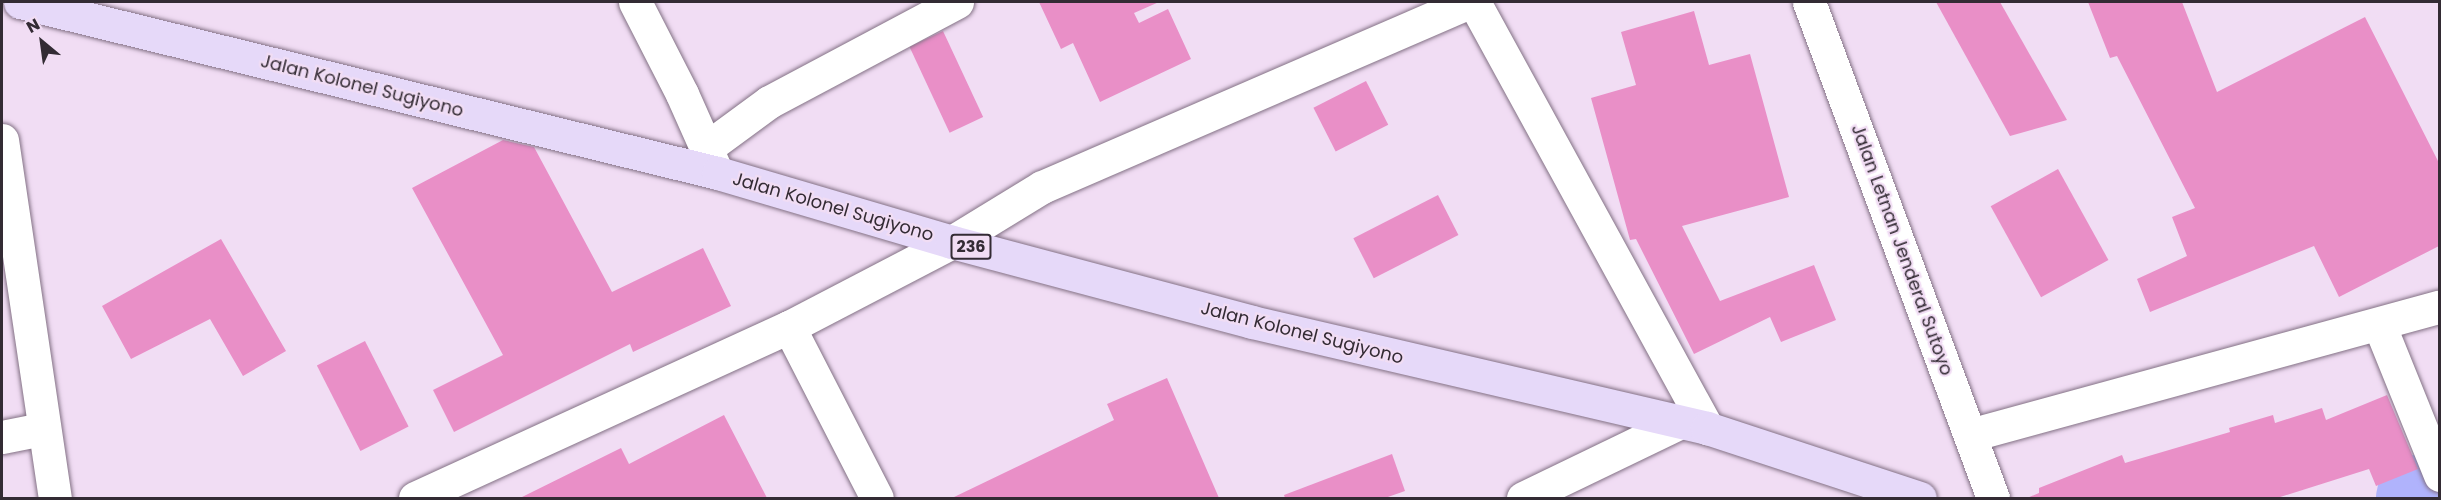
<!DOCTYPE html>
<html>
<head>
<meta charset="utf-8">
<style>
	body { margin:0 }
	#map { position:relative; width:2441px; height:500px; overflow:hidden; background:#f1ddf4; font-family:Poppins,sans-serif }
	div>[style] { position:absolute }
	.river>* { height:86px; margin:-43px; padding:0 43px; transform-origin:43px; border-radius:43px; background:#b0b3fc }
	.building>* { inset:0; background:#e98fc7; transform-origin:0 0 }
	.roads { filter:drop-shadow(0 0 2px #837185) drop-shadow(0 0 2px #837185) }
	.minor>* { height:33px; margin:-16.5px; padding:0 16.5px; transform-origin:16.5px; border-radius:16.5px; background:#fff }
	.secondary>* { height:33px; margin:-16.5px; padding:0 16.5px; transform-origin:16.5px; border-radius:16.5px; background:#fff }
	.primary>* { height:33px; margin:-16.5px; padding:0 16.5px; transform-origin:16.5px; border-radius:16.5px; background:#e6d9f9 }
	span { translate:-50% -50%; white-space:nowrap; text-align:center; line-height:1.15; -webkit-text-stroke:4.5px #f1ddf4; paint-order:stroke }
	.shield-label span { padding:2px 4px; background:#f1ddf4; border:2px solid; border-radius:4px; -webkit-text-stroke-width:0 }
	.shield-label { font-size:16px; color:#332b34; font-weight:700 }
	.street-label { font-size:18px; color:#332b34 }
	.frame { position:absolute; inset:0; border:3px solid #332b34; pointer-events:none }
	.north { position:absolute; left:12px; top:12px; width:60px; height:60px; -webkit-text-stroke:4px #f1ddf4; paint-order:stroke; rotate:331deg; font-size:16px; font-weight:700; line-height:24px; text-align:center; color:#332b34 }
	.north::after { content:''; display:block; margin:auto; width:21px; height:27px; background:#332b34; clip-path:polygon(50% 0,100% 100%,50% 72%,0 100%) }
</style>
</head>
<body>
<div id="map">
	<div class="river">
		<i style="left:2419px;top:498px;width:22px;rotate:-16deg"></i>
	</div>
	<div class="building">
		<i style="clip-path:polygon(1039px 2px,1159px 2px,1134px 13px,1139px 23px,1168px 9px,1191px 59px,1100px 102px,1073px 43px,1061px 49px)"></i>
		<i style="clip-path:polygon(1936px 2px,2000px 2px,2067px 120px,2010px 136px)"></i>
		<i style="clip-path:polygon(2088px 2px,2182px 2px,2217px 92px,2365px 17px,2439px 163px,2439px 246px,2339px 297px,2314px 246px,2150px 312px,2137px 279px,2187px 256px,2172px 217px,2195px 208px,2117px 56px,2110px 58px)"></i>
		<i style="clip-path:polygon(1694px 11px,1709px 65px,1750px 54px,1789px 197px,1682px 226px,1720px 301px,1814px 265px,1836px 320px,1781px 342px,1770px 317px,1694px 354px,1636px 239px,1630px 240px,1591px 98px,1636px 85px,1621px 32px)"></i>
		<i style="left:943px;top:31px;width:95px;height:37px;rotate:65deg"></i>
		<i style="left:1366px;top:81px;width:49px;height:59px;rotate:63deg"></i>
		<i style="clip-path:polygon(503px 140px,534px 147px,612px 292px,703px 248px,731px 306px,633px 352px,630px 344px,454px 432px,433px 390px,503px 355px,412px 188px)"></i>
		<i style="left:2058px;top:169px;width:104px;height:77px;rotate:61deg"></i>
		<i style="left:1438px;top:195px;width:45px;height:95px;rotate:63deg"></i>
		<i style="clip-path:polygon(221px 239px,286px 351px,243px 376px,210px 319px,131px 359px,102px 306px)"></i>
		<i style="left:365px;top:341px;width:96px;height:54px;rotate:63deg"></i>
		<i style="clip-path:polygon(1167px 378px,1219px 498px,952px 498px,1114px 420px,1107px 404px)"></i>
		<i style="clip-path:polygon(2387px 395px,2418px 469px,2376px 486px,2369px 469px,2277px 498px,2027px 498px,2039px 493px,2039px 488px,2122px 455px,2125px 463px,2230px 432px,2229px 428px,2273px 415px,2275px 423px,2322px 408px,2326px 420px)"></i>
		<i style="clip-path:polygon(724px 415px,767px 498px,520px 498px,621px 448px,629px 464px)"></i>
		<i style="clip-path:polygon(1392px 454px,1405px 491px,1385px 498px,1285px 498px,1284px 495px)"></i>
	</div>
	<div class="roads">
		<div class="minor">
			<i style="left:635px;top:2px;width:103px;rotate:62.9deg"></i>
			<i style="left:682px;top:94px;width:79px;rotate:66deg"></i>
			<i style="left:1474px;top:2px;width:486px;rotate:61.3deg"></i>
			<i style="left:2px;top:140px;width:362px;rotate:81.6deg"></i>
			<i style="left:705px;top:149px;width:79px;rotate:-36.3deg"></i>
			<i style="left:769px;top:102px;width:213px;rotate:-28deg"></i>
			<i style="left:2379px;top:324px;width:163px;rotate:68deg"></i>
			<i style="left:789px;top:327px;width:192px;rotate:62.8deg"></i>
			<i style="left:1970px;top:435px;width:487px;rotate:-15.3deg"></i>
			<i style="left:2px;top:437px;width:41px;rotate:-11.3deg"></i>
			<i style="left:415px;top:498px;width:411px;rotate:-24.6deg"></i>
			<i style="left:789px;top:327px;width:184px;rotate:-27.5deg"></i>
			<i style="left:952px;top:242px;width:105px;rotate:-31.4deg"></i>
			<i style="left:1042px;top:187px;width:466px;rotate:-23.4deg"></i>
			<i style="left:1523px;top:498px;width:173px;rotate:-25.7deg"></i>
		</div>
		<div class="secondary">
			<i style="left:1809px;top:2px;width:529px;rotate:69.65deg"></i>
		</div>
		<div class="primary">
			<i style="left:20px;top:2px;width:719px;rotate:13.77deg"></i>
			<i style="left:718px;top:173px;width:244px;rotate:16.4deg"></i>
			<i style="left:952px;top:242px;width:310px;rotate:14.9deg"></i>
			<i style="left:1252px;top:322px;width:467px;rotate:13.1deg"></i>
			<i style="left:1707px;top:428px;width:224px;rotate:18.2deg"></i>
		</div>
	</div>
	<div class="shield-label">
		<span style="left:971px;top:247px">236</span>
	</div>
	<div class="street-label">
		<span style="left:362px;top:86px;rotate:14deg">Jalan Kolonel Sugiyono</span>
		<span style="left:833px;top:207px;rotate:16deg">Jalan Kolonel Sugiyono</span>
		<span style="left:1902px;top:250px;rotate:70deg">Jalan Letnan Jenderal Sutoyo</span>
		<span style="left:1302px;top:333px;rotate:14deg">Jalan Kolonel Sugiyono</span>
	</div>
	<div class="frame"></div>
	<div class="north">N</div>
</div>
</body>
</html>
